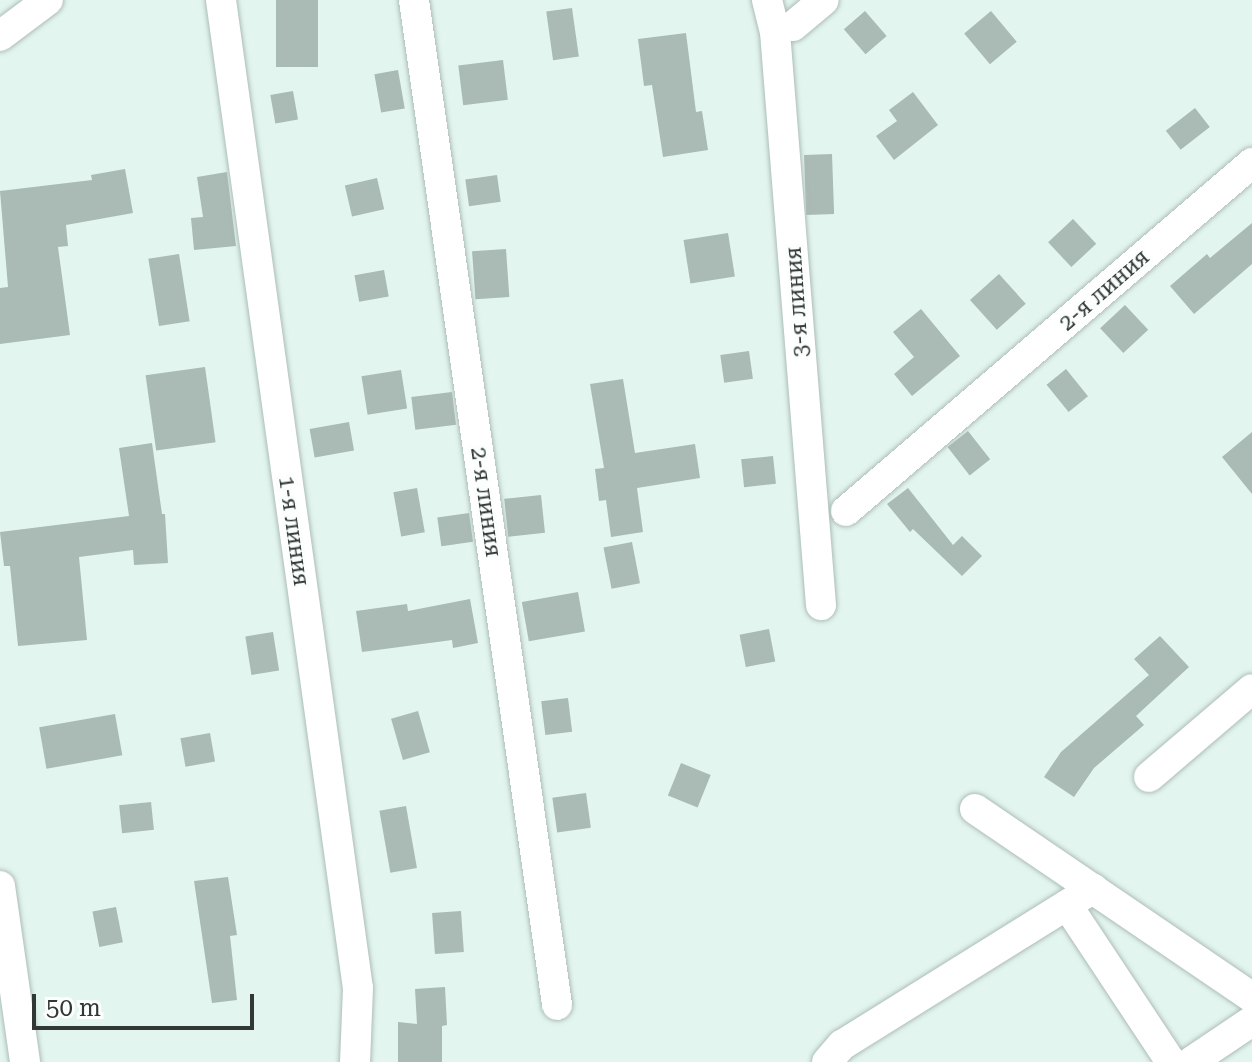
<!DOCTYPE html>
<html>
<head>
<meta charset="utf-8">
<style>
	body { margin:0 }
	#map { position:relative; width:1252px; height:1062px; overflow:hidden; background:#e3f5ef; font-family:"Roboto Serif",serif }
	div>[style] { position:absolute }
	.building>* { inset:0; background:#aabab4; transform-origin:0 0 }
	.roads { filter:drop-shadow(0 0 2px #adbdb8) drop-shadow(0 0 2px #adbdb8) }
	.minor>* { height:30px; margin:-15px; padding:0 15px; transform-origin:15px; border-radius:15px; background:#fff }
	span { translate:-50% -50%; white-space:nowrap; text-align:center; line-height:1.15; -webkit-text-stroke:7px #fbfefd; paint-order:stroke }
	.street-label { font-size:22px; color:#303735 }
	.scale { position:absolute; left:32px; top:994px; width:222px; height:36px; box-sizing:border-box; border:4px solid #303735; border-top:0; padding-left:10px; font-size:24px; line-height:28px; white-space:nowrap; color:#303735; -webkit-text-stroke:6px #fbfefd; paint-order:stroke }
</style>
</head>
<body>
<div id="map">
	<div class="building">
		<i style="left:276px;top:0;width:42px;height:67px"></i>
		<i style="left:572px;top:8px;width:49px;height:26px;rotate:82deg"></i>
		<i style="left:865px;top:11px;width:33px;height:28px;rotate:49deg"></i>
		<i style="left:991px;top:11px;width:40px;height:35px;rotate:50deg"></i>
		<i style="clip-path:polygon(686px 33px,696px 112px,702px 111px,708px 150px,663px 157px,652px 85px,644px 86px,638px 39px)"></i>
		<i style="left:503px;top:60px;width:40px;height:45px;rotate:83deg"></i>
		<i style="left:398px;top:70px;width:39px;height:24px;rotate:80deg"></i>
		<i style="left:293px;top:91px;width:29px;height:23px;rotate:80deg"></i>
		<i style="clip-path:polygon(913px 92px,938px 125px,894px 160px,876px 136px,897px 121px,889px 110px)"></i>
		<i style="left:1195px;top:108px;width:24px;height:37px;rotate:52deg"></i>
		<i style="left:832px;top:154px;width:60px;height:28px;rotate:88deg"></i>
		<i style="clip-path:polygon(125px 169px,133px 213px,66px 225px,68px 246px,58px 247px,70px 335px,0 344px,0 288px,8px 287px,0 191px,92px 180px,91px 175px)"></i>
		<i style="clip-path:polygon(227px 172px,236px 246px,194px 250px,191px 218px,203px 217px,197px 177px)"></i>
		<i style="left:497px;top:175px;width:27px;height:32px;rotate:82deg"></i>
		<i style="left:377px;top:178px;width:32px;height:33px;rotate:77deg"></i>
		<i style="left:1073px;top:219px;width:34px;height:34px;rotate:47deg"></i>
		<i style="clip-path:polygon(1252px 223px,1252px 264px,1194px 314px,1170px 286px,1207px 254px,1210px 258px)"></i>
		<i style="left:728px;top:233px;width:44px;height:45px;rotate:81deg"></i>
		<i style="left:506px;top:249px;width:48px;height:34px;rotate:86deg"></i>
		<i style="left:179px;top:254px;width:68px;height:31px;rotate:81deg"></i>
		<i style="left:384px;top:270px;width:27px;height:30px;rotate:80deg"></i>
		<i style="left:999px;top:274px;width:40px;height:39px;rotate:48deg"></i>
		<i style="left:1125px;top:305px;width:34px;height:34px;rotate:47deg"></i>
		<i style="clip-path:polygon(921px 309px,960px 356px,912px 396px,894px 374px,914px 357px,893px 332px)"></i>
		<i style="left:749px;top:351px;width:28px;height:29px;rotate:82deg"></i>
		<i style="left:205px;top:367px;width:76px;height:60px;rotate:82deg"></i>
		<i style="left:1066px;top:369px;width:35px;height:25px;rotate:51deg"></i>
		<i style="left:401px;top:370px;width:39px;height:40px;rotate:81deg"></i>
		<i style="clip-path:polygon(623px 379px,635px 453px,695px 444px,700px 478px,637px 488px,643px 532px,611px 537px,606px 500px,599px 501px,595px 469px,604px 468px,590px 384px)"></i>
		<i style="left:452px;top:392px;width:33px;height:41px;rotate:83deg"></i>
		<i style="left:349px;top:422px;width:29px;height:40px;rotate:80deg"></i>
		<i style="left:968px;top:431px;width:36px;height:26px;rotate:52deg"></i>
		<i style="clip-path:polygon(1252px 432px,1252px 494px,1222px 457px)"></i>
		<i style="clip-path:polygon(152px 443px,162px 514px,165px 514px,168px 563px,134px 565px,133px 550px,79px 557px,87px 640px,18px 646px,10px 566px,4px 566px,0 532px,129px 516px,119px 448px)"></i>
		<i style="left:773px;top:456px;width:28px;height:32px;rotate:84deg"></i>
		<i style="left:417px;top:488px;width:45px;height:24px;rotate:80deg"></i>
		<i style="clip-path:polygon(908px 488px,953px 545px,962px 536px,982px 556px,962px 576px,913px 529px,910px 532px,887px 504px)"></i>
		<i style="left:541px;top:495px;width:38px;height:37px;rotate:84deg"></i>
		<i style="left:469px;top:513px;width:29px;height:32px;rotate:82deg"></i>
		<i style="left:632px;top:542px;width:42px;height:29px;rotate:79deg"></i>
		<i style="left:578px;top:592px;width:40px;height:57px;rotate:80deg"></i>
		<i style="clip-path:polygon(470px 599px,478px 643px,453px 648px,452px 640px,362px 652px,356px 611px,407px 604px,408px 611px)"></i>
		<i style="left:769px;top:629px;width:33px;height:30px;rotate:79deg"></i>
		<i style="left:273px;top:632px;width:39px;height:28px;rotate:81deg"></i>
		<i style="clip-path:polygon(1160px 636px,1189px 667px,1136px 716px,1144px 725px,1094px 768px,1074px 797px,1044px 777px,1061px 752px,1149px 675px,1134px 659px)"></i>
		<i style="left:568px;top:698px;width:34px;height:27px;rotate:83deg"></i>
		<i style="left:418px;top:711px;width:43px;height:28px;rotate:74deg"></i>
		<i style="left:115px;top:714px;width:42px;height:77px;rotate:80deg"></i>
		<i style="left:210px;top:733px;width:29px;height:30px;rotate:80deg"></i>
		<i style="left:681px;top:763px;width:32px;height:35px;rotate:22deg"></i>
		<i style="left:586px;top:793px;width:35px;height:34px;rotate:82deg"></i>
		<i style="left:151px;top:802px;width:28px;height:32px;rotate:84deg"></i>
		<i style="left:406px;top:806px;width:63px;height:27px;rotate:80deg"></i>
		<i style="clip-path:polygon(228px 877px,237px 935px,230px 936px,237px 1000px,212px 1003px,194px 881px)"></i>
		<i style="left:116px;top:907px;width:36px;height:24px;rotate:79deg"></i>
		<i style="left:461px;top:911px;width:41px;height:29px;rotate:86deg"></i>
		<i style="clip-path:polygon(445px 987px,447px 1025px,442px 1026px,442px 1062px,398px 1062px,398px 1022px,417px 1024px,415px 989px)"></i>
	</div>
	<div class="roads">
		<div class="minor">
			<i style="left:221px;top:0;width:997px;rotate:82.11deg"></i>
			<i style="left:358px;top:988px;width:74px;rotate:92.3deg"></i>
			<i style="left:414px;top:0;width:1015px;rotate:81.9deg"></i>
			<i style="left:767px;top:0;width:33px;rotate:76deg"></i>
			<i style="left:775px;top:32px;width:575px;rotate:85.41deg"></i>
			<i style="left:793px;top:26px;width:40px;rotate:-40deg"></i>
			<i style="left:0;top:36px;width:60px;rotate:-36.9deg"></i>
			<i style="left:846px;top:511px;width:535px;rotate:-40.6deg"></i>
			<i style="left:1149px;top:777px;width:135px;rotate:-40.5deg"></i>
			<i style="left:975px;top:809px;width:335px;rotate:34.2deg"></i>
			<i style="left:0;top:886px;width:178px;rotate:81.9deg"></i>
			<i style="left:1067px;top:905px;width:188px;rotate:56.5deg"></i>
			<i style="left:827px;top:1062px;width:23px;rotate:-49deg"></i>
			<i style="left:842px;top:1045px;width:296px;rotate:-31.9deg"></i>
			<i style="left:1191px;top:1062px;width:73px;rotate:-33.9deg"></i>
		</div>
	</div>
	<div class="street-label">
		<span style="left:1104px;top:290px;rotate:-41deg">2-я линия</span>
		<span style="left:797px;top:302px;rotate:-94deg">3-я линия</span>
		<span style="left:486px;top:502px;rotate:82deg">2-я линия</span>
		<span style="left:294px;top:531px;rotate:82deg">1-я линия</span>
	</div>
	<div class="scale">50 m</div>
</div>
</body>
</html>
